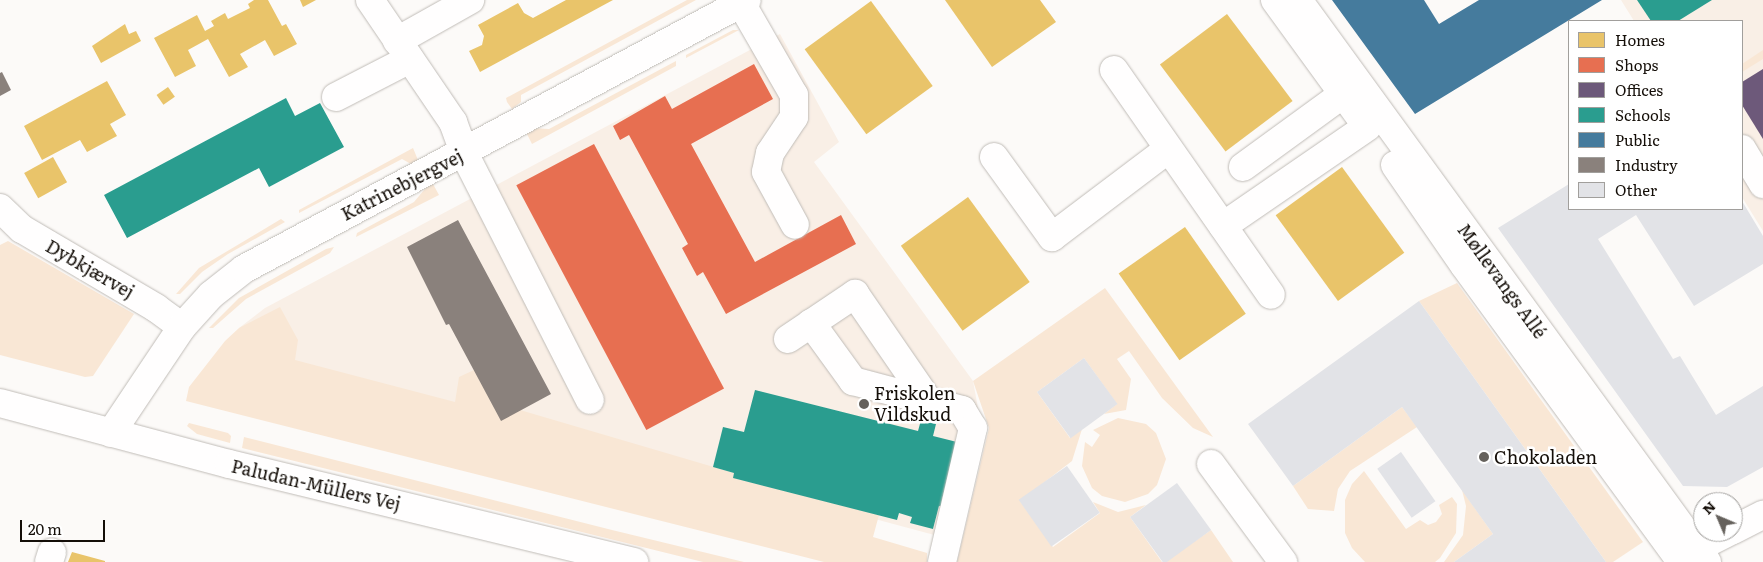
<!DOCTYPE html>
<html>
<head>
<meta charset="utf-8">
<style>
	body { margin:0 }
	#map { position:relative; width:1763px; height:562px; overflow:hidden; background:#fcfaf8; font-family:Literata,serif }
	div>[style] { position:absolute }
	.built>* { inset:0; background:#f9efe6 }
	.green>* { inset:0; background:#f9e7d5 }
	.homes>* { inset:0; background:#e9c46a; transform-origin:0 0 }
	.shops>* { inset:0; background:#e76f51; transform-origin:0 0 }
	.offices>* { inset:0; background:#6d597a }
	.schools>* { inset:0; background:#2a9d8f }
	.public>* { inset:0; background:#457b9d }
	.industry>* { inset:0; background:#8a817c }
	.building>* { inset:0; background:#e2e3e7; transform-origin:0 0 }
	.roads { filter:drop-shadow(0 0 1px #c0bcb7) drop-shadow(0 0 1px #c0bcb7) }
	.minor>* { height:28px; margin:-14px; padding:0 14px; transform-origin:14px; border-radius:14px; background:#fffefe }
	.dots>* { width:14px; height:14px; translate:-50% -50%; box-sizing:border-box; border:2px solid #fff; border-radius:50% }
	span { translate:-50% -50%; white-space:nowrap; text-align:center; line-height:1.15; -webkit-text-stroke:5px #fff; paint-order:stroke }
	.street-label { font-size:18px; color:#140e08 }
	.poi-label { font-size:18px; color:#140e08 }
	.left { translate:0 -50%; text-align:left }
	.legend { position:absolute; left:1568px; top:20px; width:175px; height:190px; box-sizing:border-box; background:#fff; border:1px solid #a19f9c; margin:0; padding:6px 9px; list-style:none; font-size:15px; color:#140e08 }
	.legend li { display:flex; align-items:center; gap:10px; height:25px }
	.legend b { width:25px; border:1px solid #a19f9c }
	.north { position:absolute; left:1693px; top:492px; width:50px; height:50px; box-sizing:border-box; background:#fff; border:1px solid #a19f9c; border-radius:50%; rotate:315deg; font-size:14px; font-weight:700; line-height:20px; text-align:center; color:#140e08 }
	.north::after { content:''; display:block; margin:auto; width:18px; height:22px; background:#65615c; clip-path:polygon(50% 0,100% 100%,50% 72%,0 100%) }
	.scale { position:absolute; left:20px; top:520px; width:85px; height:22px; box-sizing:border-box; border:2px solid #140e08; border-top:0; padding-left:6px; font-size:15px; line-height:18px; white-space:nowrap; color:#140e08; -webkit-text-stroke:4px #fff; paint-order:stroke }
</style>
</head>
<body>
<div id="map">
	<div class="built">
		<i style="clip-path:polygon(1621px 0,1763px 0,1763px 231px,1742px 197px,1742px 21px,1634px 21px)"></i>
		<i style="clip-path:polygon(780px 34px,839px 142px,814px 162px,973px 381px,980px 419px,953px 540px,242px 349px,239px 328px,265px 308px)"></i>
	</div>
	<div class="green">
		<i style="clip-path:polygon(687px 0,696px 0,521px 95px,521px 102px,512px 109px,507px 102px,506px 98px)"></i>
		<i style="clip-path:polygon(733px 30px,739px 30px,686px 58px,686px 55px)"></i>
		<i style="clip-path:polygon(1763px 50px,1763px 59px,1742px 72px,1742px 64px)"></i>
		<i style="clip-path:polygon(676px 61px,676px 66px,532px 144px,526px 132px,532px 128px,549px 129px)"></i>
		<i style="clip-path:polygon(413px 148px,418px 160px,411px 164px,402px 159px,299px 213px,299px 210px)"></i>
		<i style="clip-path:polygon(429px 184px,433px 184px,439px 195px,356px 237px,357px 233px,414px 202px)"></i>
		<i style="clip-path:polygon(281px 219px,285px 222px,228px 254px,202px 272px,180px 294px,176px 294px,199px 268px)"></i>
		<i style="clip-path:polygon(8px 241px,134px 314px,93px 376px,85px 377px,0 355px,0 245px)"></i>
		<i style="clip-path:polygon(334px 247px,330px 253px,246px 299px,213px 328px,209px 328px,239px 298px,326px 249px)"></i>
		<i style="clip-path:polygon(1457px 283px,1643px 542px,1613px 562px,1606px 562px,1419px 301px)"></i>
		<i style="clip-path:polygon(1105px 288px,1213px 437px,1193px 428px,1162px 398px,1129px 351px,1117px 359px,1131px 379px,1126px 410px,1104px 414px,1117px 404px,1084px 358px,1037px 392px,1070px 438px,1082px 429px,1072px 461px,1020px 501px,1053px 547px,1100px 513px,1093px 502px,1118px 512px,1146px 505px,1130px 517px,1162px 562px,957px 562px,989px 428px,973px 381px)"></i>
		<i style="clip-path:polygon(280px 307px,298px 340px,295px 360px,455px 402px,459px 377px,474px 370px,501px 420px,520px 410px,734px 473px,733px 478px,879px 515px,873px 537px,927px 553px,927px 562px,824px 562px,186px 401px,189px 387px,225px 341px,239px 328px)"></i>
		<i style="clip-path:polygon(1402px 407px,1417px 427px,1350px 471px,1338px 489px,1334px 511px,1308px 509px,1293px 486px)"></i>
		<i style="clip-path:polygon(1118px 418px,1146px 424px,1156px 433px,1166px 459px,1157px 485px,1148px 494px,1125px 502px,1102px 496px,1092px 488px,1082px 466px,1085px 442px,1092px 447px,1100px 435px,1093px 430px)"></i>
		<i style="clip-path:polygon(189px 423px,228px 433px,231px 436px,230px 443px,197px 434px,187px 426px)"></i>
		<i style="clip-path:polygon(244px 437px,612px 530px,744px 562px,703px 562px,242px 448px)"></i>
		<i style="clip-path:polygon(1364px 471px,1406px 529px,1420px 520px,1428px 525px,1436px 522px,1442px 514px,1439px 505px,1452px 497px,1457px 504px,1456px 533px,1440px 558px,1435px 562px,1365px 562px,1352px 548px,1345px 533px,1345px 500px,1352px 484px)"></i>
		<i style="clip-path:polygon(1462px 490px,1493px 534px,1454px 562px,1444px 562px,1463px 535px,1466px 506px)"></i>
		<i style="clip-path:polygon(1211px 530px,1233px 562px,1165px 562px)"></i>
	</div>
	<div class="homes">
		<i style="clip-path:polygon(254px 0,268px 0,282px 26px,286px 24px,297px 44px,274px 56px,265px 40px,240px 54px,248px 67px,229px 77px,208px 39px,188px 50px,196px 66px,175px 77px,154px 38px,197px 15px,205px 31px,214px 26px,211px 21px,225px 13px,228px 19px,250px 8px,248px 4px)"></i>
		<i style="clip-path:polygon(300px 0,316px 0,303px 7px)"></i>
		<i style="clip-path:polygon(566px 0,613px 0,480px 72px,469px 51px,482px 45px,484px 36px,478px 25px,518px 3px,524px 13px,533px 18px)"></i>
		<i style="clip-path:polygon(945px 0,1040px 0,1056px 22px,992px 67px)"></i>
		<i style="left:871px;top:1px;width:105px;height:82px;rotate:54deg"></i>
		<i style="left:1227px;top:14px;width:109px;height:84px;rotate:53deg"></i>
		<i style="clip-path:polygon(125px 24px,129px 34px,136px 31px,141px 41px,101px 63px,92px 46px)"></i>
		<i style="clip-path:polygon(107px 81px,126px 115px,110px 124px,117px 136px,87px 152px,80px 140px,42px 160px,24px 126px)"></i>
		<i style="left:168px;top:87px;width:12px;height:14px;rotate:55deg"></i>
		<i style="left:53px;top:157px;width:29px;height:33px;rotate:61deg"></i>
		<i style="left:1342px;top:167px;width:106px;height:82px;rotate:54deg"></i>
		<i style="left:968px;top:197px;width:105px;height:83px;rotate:54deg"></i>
		<i style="left:1185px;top:227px;width:106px;height:81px;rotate:55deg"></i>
		<i style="clip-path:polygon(72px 552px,105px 561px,105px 562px,68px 562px)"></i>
	</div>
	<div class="shops">
		<i style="clip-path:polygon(754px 64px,773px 99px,691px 144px,755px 262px,841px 215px,856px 244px,726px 314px,703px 272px,697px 276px,682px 248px,688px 244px,629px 135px,620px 140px,613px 126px,665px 96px,672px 109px)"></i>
		<i style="left:594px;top:144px;width:277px;height:88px;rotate:62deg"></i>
	</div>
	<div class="offices">
		<i style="clip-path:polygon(1763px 69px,1763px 139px,1742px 105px,1742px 82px)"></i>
	</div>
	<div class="schools">
		<i style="clip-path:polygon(1637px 0,1712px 0,1678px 21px,1651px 21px)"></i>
		<i style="clip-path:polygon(286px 98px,295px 116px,320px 103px,344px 147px,269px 187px,259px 168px,127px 238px,104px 195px)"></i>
		<i style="clip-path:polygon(755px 390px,918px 431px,921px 420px,936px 424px,933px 436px,961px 443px,945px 507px,939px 506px,933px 529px,910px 523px,912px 517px,899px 513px,897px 520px,733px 478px,734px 473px,713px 467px,723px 427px,744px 432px)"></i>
	</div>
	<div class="public">
		<i style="clip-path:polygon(1332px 0,1424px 0,1439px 24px,1479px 0,1602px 0,1415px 114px)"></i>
	</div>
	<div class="industry">
		<i style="clip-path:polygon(2px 72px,11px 90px,0 96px,0 73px)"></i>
		<i style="clip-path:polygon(458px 220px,551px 394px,501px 421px,449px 324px,446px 325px,407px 247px)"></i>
	</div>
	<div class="building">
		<i style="clip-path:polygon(1569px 184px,1569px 209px,1742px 209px,1742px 201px,1763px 236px,1763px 264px,1694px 306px,1636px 215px,1598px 239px,1673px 359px,1680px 356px,1716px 415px,1763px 386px,1763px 467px,1727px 487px,1683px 486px,1498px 228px)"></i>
		<i style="clip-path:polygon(1419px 301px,1606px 562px,1454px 562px,1493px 534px,1402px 407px,1293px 486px,1248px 424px)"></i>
		<i style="left:1084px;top:358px;width:57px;height:58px;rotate:54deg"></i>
		<i style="left:1401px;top:452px;width:60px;height:29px;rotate:55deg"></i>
		<i style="left:1067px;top:466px;width:57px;height:59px;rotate:55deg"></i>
		<i style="left:1177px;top:483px;width:58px;height:58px;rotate:54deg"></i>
	</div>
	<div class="roads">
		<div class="minor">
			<i style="left:370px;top:0;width:148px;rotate:55.8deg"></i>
			<i style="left:453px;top:122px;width:33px;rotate:70deg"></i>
			<i style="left:464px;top:153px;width:277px;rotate:63deg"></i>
			<i style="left:1275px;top:0;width:153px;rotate:54deg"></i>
			<i style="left:1298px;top:0;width:695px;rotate:53.95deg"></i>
			<i style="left:741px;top:3px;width:106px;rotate:60.1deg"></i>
			<i style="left:794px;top:95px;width:22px;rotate:90deg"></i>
			<i style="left:794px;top:117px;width:43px;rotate:123.7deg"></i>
			<i style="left:770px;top:153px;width:19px;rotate:102deg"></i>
			<i style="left:766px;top:172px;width:60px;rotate:61.3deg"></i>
			<i style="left:397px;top:41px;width:84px;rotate:-29.3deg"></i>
			<i style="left:1114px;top:70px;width:274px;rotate:55.1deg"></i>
			<i style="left:336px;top:97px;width:83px;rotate:-27.2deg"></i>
			<i style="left:1742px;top:149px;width:41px;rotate:59deg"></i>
			<i style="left:994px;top:157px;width:99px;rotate:54.1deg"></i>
			<i style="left:1052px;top:237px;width:144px;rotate:-37.1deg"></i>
			<i style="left:1395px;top:165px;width:121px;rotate:55.4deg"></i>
			<i style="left:1464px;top:265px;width:368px;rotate:53.8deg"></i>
			<i style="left:1243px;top:167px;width:124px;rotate:-36.1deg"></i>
			<i style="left:0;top:208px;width:30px;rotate:44deg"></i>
			<i style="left:22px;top:229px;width:156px;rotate:30.5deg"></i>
			<i style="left:156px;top:308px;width:32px;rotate:36deg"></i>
			<i style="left:1223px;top:226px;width:175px;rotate:-34.5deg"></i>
			<i style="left:811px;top:323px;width:72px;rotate:54.1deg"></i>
			<i style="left:853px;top:381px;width:113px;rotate:14.9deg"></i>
			<i style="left:962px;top:410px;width:21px;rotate:59deg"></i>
			<i style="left:973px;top:428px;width:138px;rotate:103deg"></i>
			<i style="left:788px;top:339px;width:81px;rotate:-33.9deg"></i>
			<i style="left:855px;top:294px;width:132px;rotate:55.5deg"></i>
			<i style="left:0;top:403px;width:237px;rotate:14.9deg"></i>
			<i style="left:229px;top:464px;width:417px;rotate:13.6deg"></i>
			<i style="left:111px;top:433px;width:128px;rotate:-56.2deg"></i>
			<i style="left:182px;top:327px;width:43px;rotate:-47.8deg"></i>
			<i style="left:211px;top:295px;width:42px;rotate:-38.2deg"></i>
			<i style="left:244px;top:269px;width:570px;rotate:-28.14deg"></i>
			<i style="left:1211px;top:464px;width:122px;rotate:53.7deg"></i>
			<i style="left:1733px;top:530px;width:34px;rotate:-27deg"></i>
			<i style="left:1697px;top:548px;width:36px;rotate:-27deg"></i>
			<i style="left:49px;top:562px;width:10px;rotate:-73deg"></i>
		</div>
	</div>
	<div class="dots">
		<i style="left:864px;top:404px;background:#65615c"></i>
		<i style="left:1484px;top:457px;background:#65615c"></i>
	</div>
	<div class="street-label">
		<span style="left:402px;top:185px;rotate:-27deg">Katrinebjergvej</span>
		<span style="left:90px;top:269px;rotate:30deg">Dybkjærvej</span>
		<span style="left:1502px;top:281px;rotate:54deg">Møllevangs Allé</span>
		<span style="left:316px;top:485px;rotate:13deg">Paludan-Müllers Vej</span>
	</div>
	<div class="poi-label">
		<span class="left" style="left:874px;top:404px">Friskolen<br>Vildskud</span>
		<span class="left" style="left:1494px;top:457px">Chokoladen</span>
	</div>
	<ul class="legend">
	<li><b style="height:14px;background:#e9c46a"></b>Homes</li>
	<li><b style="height:14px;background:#e76f51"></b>Shops</li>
	<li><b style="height:14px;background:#6d597a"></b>Offices</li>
	<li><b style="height:14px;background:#2a9d8f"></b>Schools</li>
	<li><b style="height:14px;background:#457b9d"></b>Public</li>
	<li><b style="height:14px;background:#8a817c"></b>Industry</li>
	<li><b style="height:14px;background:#e2e3e7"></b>Other</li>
	</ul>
	<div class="north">N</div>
	<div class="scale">20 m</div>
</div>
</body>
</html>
